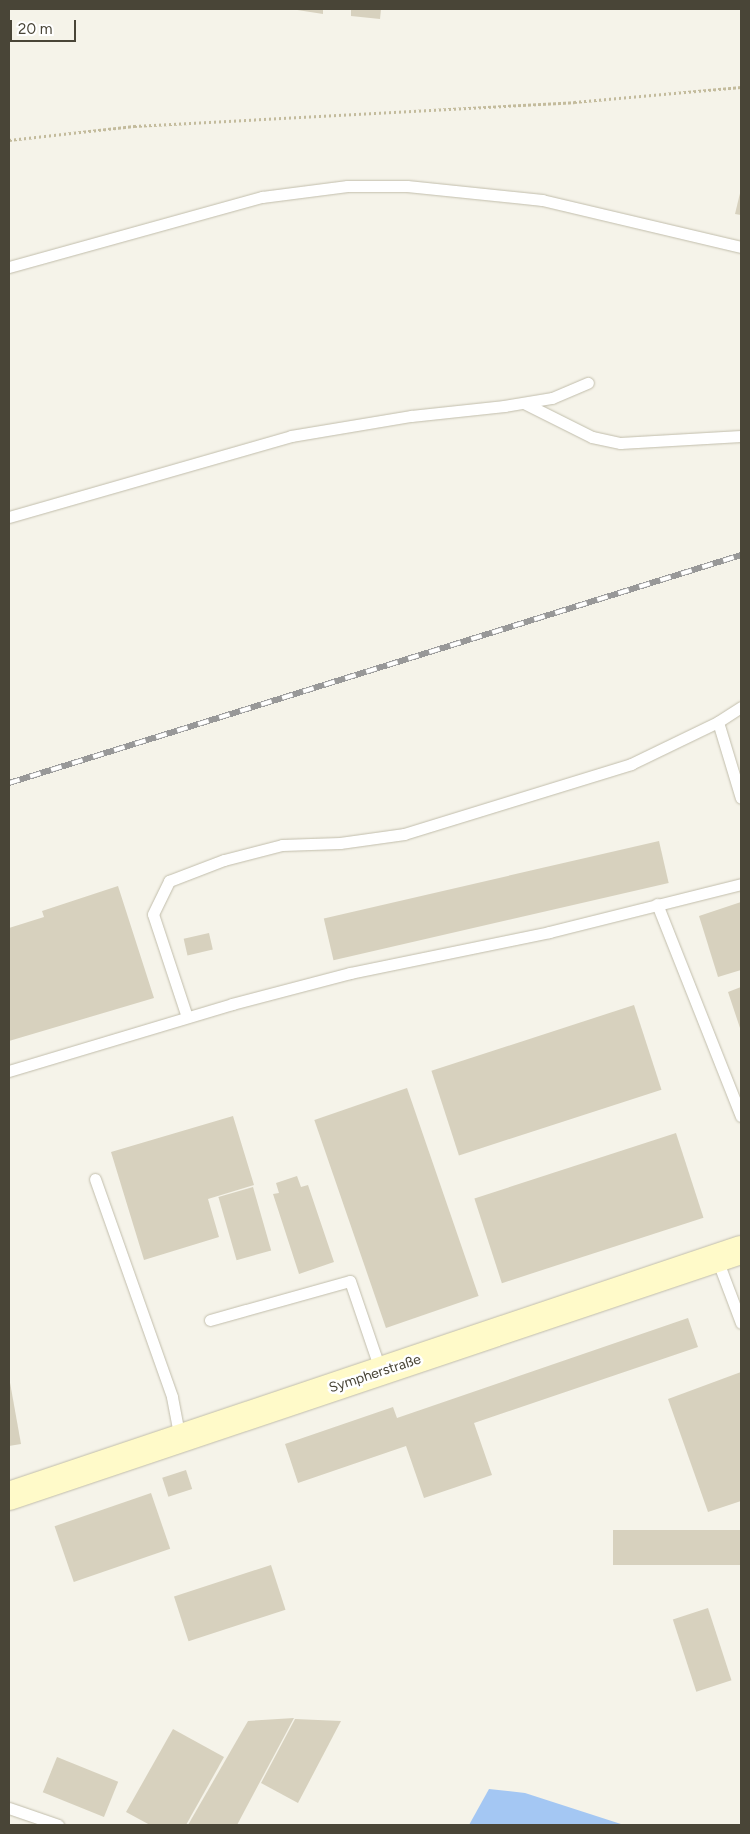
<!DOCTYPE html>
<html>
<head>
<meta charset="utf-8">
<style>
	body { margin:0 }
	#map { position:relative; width:750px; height:1834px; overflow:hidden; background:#f5f3e9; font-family:Figtree,sans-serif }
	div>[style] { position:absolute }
	.water>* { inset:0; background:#a4c7f3 }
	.building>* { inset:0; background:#d7d1be; transform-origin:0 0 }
	.path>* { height:3px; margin-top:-1.5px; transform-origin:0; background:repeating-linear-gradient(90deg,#c3bb9c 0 2.5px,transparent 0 5px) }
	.roads { filter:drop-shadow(0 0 1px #c1bdab) drop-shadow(0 0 1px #c1bdab) }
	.lane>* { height:11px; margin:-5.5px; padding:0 5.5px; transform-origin:5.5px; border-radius:5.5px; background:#fff }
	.secondary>* { height:28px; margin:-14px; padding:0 14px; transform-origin:14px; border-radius:14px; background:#fffac9 }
	.rail>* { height:5.5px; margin-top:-2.75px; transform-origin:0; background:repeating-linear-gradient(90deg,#fff 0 11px,#989898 0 22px); box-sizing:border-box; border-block:1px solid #989898 }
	span { translate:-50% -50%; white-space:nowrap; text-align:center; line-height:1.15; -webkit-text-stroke:5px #fff; paint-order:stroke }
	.street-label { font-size:14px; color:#494537 }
	.frame { position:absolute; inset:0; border:10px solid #494537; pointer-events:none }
	.scale { position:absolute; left:10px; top:20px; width:66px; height:22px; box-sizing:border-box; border:2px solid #494537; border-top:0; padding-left:6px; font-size:15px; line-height:18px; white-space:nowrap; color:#494537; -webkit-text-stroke:4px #fff; paint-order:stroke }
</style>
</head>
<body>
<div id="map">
	<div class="water">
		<i style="clip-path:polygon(489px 1789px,525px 1793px,624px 1825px,469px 1825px)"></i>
	</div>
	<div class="building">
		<i style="clip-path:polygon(291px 9px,323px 9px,323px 14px)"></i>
		<i style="clip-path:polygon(351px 9px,381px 9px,380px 19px,351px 16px)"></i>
		<i style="clip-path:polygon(741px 189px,741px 215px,735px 214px)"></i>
		<i style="left:659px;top:841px;width:43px;height:344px;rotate:77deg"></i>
		<i style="clip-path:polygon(118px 886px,154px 998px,9px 1041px,9px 928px,44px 917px,42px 911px)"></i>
		<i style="clip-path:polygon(741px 902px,741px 970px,718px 977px,699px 916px)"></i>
		<i style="left:209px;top:933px;width:17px;height:26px;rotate:77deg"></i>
		<i style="clip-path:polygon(741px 987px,741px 1031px,728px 992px)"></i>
		<i style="left:634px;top:1005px;width:89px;height:213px;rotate:72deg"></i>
		<i style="left:407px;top:1088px;width:220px;height:98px;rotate:71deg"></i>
		<i style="clip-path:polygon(233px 1116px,254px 1185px,208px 1199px,219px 1237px,144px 1260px,111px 1152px)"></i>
		<i style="left:676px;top:1133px;width:89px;height:212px;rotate:72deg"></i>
		<i style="clip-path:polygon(297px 1176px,301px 1187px,308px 1185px,334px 1262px,299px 1274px,273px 1194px,279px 1193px,276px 1183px)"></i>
		<i style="left:253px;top:1187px;width:66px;height:36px;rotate:74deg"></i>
		<i style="clip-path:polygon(688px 1318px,698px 1347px,474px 1423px,492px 1475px,424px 1498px,406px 1446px,298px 1483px,285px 1444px,393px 1407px,397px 1418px)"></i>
		<i style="clip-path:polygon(741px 1372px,741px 1501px,708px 1512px,668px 1399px)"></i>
		<i style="clip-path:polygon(9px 1377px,21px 1444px,9px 1446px)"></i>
		<i style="left:186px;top:1470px;width:20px;height:25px;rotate:72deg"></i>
		<i style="left:151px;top:1493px;width:59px;height:102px;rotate:71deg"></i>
		<i style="left:741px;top:1530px;width:35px;height:128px;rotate:90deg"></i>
		<i style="left:271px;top:1565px;width:47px;height:102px;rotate:72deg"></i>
		<i style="left:708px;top:1608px;width:76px;height:37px;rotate:72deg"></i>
		<i style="clip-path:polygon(294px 1718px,237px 1825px,188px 1825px,248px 1721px)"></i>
		<i style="clip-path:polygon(295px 1719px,341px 1721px,298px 1803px,261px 1783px)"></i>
		<i style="clip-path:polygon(173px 1729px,224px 1757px,186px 1825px,150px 1825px,126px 1812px)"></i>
		<i style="left:57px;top:1757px;width:66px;height:38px;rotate:22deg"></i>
	</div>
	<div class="path">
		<i style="left:9px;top:140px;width:126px;rotate:-6.4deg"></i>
		<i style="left:134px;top:126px;width:441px;rotate:-3.1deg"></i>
		<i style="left:574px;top:102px;width:168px;rotate:-5.1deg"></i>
	</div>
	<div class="roads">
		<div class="lane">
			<i style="left:9px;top:267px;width:263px;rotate:-15.5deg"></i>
			<i style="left:262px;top:197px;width:86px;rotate:-7.4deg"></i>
			<i style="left:347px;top:186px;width:60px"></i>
			<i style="left:407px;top:186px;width:136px;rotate:5.9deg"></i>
			<i style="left:542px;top:200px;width:204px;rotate:13.3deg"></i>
			<i style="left:524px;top:403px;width:76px;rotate:26.6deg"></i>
			<i style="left:592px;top:437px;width:29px;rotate:12deg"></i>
			<i style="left:620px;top:443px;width:121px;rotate:-3.3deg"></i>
			<i style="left:9px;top:517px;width:293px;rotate:-16deg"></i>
			<i style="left:291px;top:436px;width:122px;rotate:-9.5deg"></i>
			<i style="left:411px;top:416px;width:94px;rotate:-6.1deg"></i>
			<i style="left:504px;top:406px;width:49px;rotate:-9.5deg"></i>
			<i style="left:552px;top:398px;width:39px;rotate:-23deg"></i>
			<i style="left:741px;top:707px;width:27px;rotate:147deg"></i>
			<i style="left:718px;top:722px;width:79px;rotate:73.2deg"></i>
			<i style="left:657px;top:904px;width:228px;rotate:68.4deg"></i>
			<i style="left:187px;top:1017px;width:108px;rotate:-108.3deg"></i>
			<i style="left:153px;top:914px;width:37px;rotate:-64deg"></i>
			<i style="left:169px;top:881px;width:59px;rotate:-20.9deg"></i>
			<i style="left:224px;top:860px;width:60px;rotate:-14.5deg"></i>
			<i style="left:282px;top:845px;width:58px;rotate:-2deg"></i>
			<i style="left:340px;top:843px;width:65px;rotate:-8deg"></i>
			<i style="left:404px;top:834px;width:238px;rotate:-17.1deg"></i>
			<i style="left:631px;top:764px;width:97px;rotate:-25.8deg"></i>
			<i style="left:9px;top:1071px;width:233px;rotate:-16.7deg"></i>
			<i style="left:232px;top:1004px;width:122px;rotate:-14.7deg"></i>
			<i style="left:350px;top:973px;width:203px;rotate:-11.6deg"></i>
			<i style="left:549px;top:932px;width:198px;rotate:-14deg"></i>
			<i style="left:95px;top:1179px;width:231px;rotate:70.5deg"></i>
			<i style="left:172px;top:1397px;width:43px;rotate:79.2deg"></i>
			<i style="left:717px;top:1259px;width:68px;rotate:69.4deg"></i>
			<i style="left:210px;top:1320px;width:145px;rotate:-15.6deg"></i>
			<i style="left:350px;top:1281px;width:96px;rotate:71.2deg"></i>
			<i style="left:9px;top:1808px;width:52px;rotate:19.1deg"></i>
		</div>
		<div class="secondary">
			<i style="left:9px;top:1496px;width:772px;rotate:-18.58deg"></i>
		</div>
	</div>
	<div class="rail">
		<i style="left:9px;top:783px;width:767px;rotate:-17.3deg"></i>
	</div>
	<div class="street-label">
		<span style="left:375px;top:1374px;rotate:-18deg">Sympherstraße</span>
	</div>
	<div class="frame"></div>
	<div class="scale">20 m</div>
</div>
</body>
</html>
